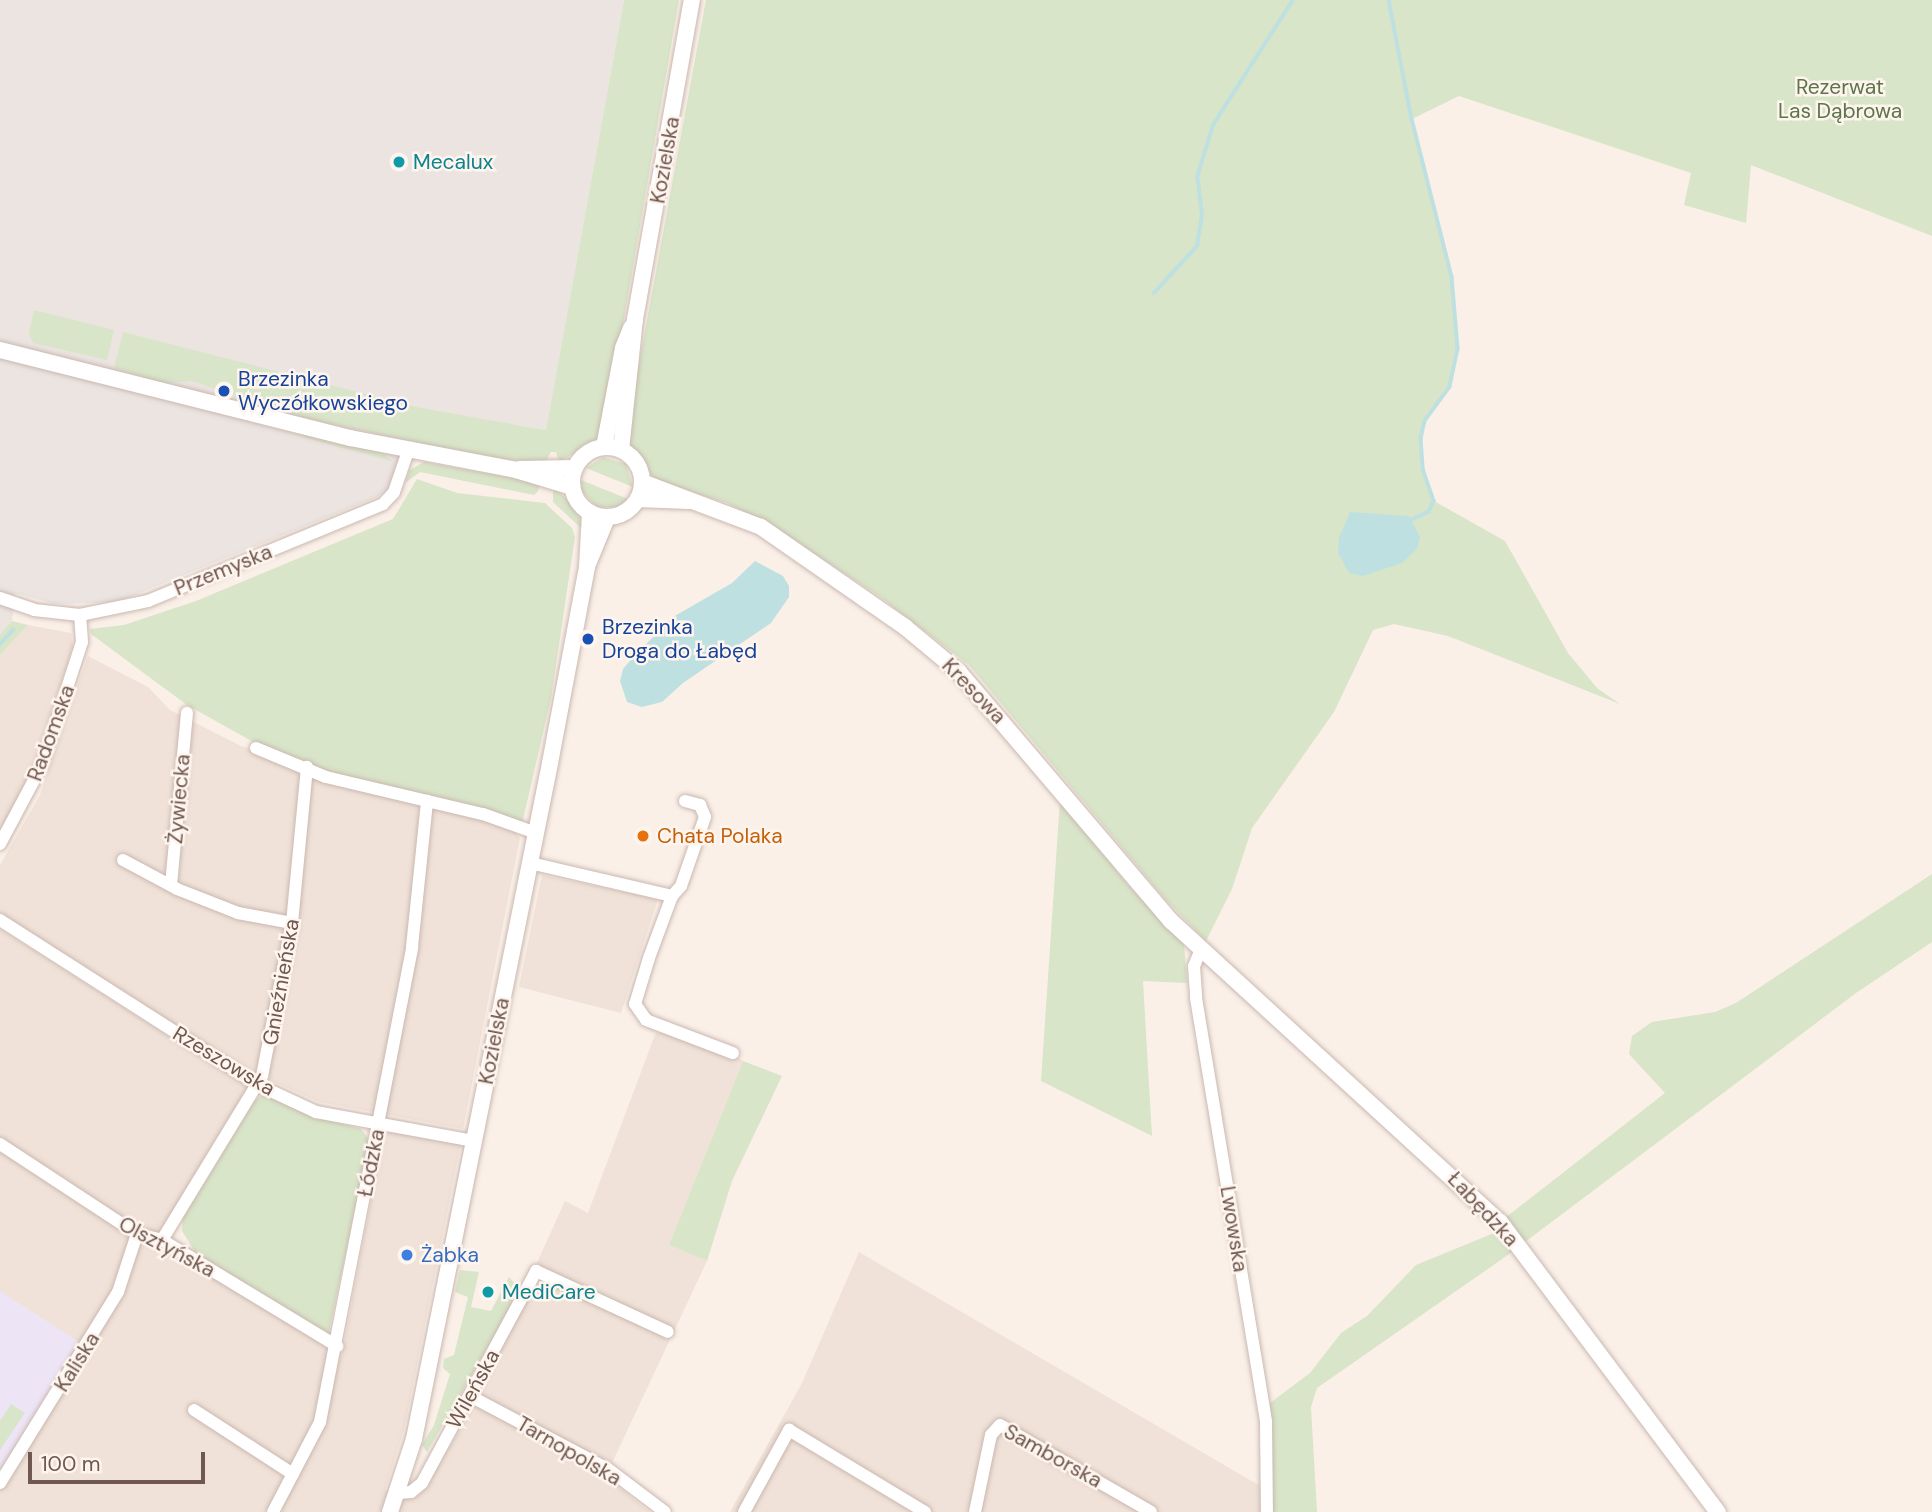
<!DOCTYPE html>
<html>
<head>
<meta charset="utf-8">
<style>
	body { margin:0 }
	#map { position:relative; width:1932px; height:1512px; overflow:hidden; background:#faf0e8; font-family:"DM Sans",sans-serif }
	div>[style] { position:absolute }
	.residential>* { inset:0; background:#f0e2d8 }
	.industrial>* { inset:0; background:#ebe4e1 }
	.education>* { inset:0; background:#ede5f6 }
	.green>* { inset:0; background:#d8e5c8 }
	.water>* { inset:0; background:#bfe0e1 }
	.stream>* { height:3.5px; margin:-1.75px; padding:0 1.75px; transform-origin:1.75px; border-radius:1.75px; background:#bfe0e1 }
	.roads { filter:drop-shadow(0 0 2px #cab8b0) drop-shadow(0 0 2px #cab8b0) }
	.minor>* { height:12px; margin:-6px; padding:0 6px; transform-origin:6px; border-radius:6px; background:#fff }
	.tertiary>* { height:16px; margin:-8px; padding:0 8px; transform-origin:8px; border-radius:8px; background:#fff }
	.tertiary>.ring { margin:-8px; padding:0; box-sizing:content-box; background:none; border:16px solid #fff; border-radius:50% }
	.dots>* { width:19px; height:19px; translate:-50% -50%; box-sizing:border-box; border:4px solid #fdf5ee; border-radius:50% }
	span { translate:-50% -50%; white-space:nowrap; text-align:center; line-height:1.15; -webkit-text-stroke:5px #fdf5ee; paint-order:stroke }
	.park-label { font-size:21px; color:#5c7549 }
	.street-label { font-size:21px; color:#70574f }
	.culture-label { font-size:21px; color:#0d838f }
	.left { translate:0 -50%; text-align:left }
	.transit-label { font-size:21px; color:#164399 }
	.food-label { font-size:21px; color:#c56008 }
	.shop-label { font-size:21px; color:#366cbe }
	.scale { position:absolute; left:28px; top:1452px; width:177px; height:32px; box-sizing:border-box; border:4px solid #70574f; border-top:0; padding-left:9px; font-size:21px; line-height:24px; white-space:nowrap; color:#70574f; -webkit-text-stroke:5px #fdf5ee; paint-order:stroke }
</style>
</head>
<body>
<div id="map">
	<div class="residential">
		<i style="clip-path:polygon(28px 625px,71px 633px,73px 648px,26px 785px,0 831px,0 655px)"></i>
		<i style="clip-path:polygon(88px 656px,148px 687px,170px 710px,241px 746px,511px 828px,520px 838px,463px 1129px,319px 1102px,243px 1068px,0 913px,0 865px,40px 795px)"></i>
		<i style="clip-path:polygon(542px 875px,658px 899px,621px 1013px,519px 987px)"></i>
		<i style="clip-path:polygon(0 929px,248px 1087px,244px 1101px,155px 1242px,342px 1355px,385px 1128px,461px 1143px,404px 1430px,385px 1490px,414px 1496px,421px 1492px,476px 1404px,602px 1474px,650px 1512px,0 1512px)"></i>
		<i style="clip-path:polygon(656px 1032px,724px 1048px,743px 1061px,669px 1245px,707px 1261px,611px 1465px,478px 1393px,565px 1201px,588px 1213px)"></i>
		<i style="clip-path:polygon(859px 1252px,1262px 1487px,1262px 1512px,730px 1512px,802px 1383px)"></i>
	</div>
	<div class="industrial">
		<i style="clip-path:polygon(0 0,624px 0,546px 430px,514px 424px,405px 450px,392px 486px,377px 497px,117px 602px,55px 604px,15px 593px,12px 621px,0 634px)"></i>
	</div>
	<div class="education">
		<i style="clip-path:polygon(0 1291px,79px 1342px,0 1472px)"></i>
	</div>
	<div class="green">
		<i style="clip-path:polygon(624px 0,679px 0,605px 429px,597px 440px,559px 462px,556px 452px,551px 452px,545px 463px,483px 457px,292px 415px,192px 381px,163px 383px,114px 368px,123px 332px,416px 407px,546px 430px)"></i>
		<i style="clip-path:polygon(706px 0,1932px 0,1932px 236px,1751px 165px,1746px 223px,1684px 205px,1691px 173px,1459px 96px,1412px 119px,1452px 277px,1458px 349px,1450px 387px,1425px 421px,1421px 452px,1427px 485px,1434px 501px,1505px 541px,1568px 653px,1597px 688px,1620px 704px,1448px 636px,1394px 624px,1373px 630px,1334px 712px,1252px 828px,1232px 889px,1206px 941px,1166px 900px,969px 665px,879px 596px,774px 527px,727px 503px,656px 481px,630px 445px,627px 429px)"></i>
		<i style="clip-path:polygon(34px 310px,114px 330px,107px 360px,33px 343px,29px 333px)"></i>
		<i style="clip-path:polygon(300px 433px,384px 454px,392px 461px,302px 437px)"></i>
		<i style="clip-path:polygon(603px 457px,626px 464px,633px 487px,586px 468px)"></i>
		<i style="clip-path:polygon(424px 462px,540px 483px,538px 491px,534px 495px,420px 472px,405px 483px,410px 470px)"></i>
		<i style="clip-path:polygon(417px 479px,457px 493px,545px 503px,572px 528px,575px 537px,551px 698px,522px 824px,320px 770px,257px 744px,187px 705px,91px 634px,90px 629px,124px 625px,196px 601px,393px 519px)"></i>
		<i style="clip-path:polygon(581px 480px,628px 499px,618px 507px,597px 507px,582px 491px)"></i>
		<i style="clip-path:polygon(553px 486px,577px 509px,584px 531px,553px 502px)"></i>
		<i style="clip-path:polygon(12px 621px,28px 625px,0 655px,0 634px)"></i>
		<i style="clip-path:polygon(1060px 800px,1128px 885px,1184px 944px,1187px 983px,1143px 981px,1152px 1136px,1041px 1081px)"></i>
		<i style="clip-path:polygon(1932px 874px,1932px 942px,1856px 993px,1525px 1242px,1505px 1218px,1665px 1093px,1629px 1054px,1632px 1036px,1652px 1022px,1715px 1012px,1736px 1003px)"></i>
		<i style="clip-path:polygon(743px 1061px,782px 1076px,732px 1181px,707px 1261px,669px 1245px)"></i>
		<i style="clip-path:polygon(264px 1094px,315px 1116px,361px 1129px,370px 1141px,328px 1335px,197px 1255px,182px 1231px,183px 1217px,255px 1100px)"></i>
		<i style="clip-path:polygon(1499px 1231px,1515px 1250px,1317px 1388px,1311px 1407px,1317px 1512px,1272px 1512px,1270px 1403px,1310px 1373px,1341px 1333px,1367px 1316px,1416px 1265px)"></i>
		<i style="clip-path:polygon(460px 1270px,479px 1272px,471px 1307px,491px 1311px,509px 1277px,518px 1287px,517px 1296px,427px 1452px,422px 1445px,434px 1425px,450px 1374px,443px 1368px,444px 1359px,454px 1355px,468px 1297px,455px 1292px)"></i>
		<i style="clip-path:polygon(11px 1404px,25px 1413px,0 1450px,0 1421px)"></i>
	</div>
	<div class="water">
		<i style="clip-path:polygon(1350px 512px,1409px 516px,1420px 537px,1417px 549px,1402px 563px,1363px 576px,1349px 573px,1338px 553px,1339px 538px)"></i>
		<i style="clip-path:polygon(755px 561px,783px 576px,789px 586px,789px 597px,771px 623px,683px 683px,662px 702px,642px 707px,627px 702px,620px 681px,623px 669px,635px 655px,673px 617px,732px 583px)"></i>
	</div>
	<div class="stream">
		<i style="left:1389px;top:0;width:121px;rotate:79.1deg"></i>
		<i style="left:1412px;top:119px;width:163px;rotate:75.8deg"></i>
		<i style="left:1452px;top:277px;width:72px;rotate:85.2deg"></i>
		<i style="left:1458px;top:349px;width:39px;rotate:102deg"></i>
		<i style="left:1450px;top:387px;width:42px;rotate:126.3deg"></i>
		<i style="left:1425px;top:421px;width:17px;rotate:103deg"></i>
		<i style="left:1421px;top:438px;width:31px;rotate:86deg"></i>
		<i style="left:1423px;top:469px;width:34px;rotate:71deg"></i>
		<i style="left:1434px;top:501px;width:12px;rotate:114deg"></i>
		<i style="left:1429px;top:512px;width:19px;rotate:155deg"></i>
		<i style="left:1154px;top:293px;width:64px;rotate:-47.5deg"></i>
		<i style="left:1197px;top:246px;width:31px;rotate:-81deg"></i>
		<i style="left:1202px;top:215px;width:38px;rotate:-97deg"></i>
		<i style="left:1197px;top:177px;width:54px;rotate:-72.9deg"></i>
		<i style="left:1213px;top:125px;width:148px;rotate:-57.4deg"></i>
		<i style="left:0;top:644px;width:19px;rotate:-47deg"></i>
	</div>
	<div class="roads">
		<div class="minor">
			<i style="left:0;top:598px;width:36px;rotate:19deg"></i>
			<i style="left:34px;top:610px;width:46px;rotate:6.2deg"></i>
			<i style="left:80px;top:615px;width:69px;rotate:-11.6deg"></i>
			<i style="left:148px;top:601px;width:254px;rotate:-22.4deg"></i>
			<i style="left:383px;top:504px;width:16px;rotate:-47deg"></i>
			<i style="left:394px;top:492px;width:43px;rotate:-71.1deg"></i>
			<i style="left:256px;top:748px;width:76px;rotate:22.5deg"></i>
			<i style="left:326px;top:777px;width:161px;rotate:13.3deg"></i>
			<i style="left:483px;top:814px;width:56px;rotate:19.7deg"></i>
			<i style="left:685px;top:801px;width:16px;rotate:15deg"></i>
			<i style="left:700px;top:805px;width:13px;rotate:67deg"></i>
			<i style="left:705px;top:817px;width:73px;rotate:109.2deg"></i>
			<i style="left:681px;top:886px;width:13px;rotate:132deg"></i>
			<i style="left:672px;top:896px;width:66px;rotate:110.4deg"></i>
			<i style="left:649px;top:958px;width:48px;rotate:106.9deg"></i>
			<i style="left:635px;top:1004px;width:19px;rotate:55deg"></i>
			<i style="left:646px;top:1020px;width:93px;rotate:20.8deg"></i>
			<i style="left:0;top:844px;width:89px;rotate:-62deg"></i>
			<i style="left:42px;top:765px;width:129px;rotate:-72deg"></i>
			<i style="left:82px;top:642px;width:27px;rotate:-94deg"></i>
			<i style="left:123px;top:860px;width:61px;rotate:28.2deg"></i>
			<i style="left:177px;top:889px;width:66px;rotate:21.5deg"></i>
			<i style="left:238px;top:913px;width:55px;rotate:10.5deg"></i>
			<i style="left:530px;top:863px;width:146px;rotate:13.1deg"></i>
			<i style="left:171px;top:885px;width:173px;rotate:-84.7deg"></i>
			<i style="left:0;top:920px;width:306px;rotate:32.6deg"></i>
			<i style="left:258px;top:1085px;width:64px;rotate:25deg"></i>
			<i style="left:316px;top:1112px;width:161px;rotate:10.4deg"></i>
			<i style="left:1201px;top:949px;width:18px;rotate:112deg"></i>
			<i style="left:1194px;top:966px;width:32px;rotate:86deg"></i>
			<i style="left:1196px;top:998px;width:430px;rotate:80.6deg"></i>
			<i style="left:1266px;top:1422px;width:90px;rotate:89.4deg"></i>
			<i style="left:0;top:1144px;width:164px;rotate:33.3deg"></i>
			<i style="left:137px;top:1234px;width:26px;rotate:13deg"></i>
			<i style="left:162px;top:1240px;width:205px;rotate:31.2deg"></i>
			<i style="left:162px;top:1240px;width:192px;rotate:-58.6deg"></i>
			<i style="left:262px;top:1076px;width:156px;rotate:-78.9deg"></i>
			<i style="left:292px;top:923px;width:157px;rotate:-84.5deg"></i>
			<i style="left:470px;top:1396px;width:156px;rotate:27.9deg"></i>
			<i style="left:608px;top:1469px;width:71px;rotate:37deg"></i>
			<i style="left:194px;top:1410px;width:118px;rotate:32.9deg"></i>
			<i style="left:0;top:1483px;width:225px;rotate:-58.3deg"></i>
			<i style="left:118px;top:1292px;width:61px;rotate:-71.9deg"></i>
			<i style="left:398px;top:1493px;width:13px;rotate:-4deg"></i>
			<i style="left:411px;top:1492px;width:14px;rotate:-39deg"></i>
			<i style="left:422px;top:1483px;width:241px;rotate:-61.7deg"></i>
			<i style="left:536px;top:1271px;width:145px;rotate:24.8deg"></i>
			<i style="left:273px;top:1512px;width:102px;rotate:-62.4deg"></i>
			<i style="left:320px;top:1422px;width:484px;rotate:-79deg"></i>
			<i style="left:412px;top:947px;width:147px;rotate:-84.1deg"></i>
			<i style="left:744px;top:1512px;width:94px;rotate:-61.2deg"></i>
			<i style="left:789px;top:1430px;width:159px;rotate:31.1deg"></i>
			<i style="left:975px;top:1512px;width:79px;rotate:-78.3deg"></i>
			<i style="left:991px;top:1435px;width:13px;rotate:-48deg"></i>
			<i style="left:1000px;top:1425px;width:174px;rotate:29.9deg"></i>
		</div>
		<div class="tertiary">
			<i style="left:0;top:350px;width:361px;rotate:14.1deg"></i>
			<i style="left:350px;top:438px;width:169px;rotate:10.9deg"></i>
			<i style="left:516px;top:470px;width:59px;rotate:16.9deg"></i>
			<i class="ring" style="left:572px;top:447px;width:54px;height:54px"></i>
			<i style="left:604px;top:447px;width:101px;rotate:-79.1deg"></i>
			<i style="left:623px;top:348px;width:22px;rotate:-68deg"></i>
			<i style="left:621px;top:450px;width:132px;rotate:-83.9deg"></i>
			<i style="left:635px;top:319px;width:324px;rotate:-79.9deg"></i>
			<i style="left:519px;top:469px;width:56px;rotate:-1deg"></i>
			<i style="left:642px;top:482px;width:127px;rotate:20.7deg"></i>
			<i style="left:761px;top:527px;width:175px;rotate:34.8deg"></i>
			<i style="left:905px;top:627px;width:70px;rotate:39.8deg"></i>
			<i style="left:959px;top:672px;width:327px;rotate:49.6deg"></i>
			<i style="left:1171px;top:921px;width:446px;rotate:42.5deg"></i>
			<i style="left:1500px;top:1222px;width:363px;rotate:53.1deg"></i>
			<i style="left:638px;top:499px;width:51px;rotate:2.2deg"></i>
			<i style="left:588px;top:564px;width:50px;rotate:-67.6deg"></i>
			<i style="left:390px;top:1512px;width:77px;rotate:-71.8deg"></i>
			<i style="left:414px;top:1439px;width:690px;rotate:-78.62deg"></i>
			<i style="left:550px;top:763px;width:199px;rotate:-79.3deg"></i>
			<i style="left:587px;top:567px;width:54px;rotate:-86.8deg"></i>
		</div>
	</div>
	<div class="dots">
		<i style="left:399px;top:162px;background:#0f9aa8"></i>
		<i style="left:224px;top:391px;background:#1a4fb4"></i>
		<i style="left:588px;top:639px;background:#1a4fb4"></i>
		<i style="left:643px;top:836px;background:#e8710a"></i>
		<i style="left:407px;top:1255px;background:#3f7fe0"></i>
		<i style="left:488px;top:1292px;background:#0f9aa8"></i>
	</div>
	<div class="park-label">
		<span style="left:1840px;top:99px">Rezerwat<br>Las Dąbrowa</span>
	</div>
	<div class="street-label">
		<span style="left:665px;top:160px;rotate:-80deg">Kozielska</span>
		<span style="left:223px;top:570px;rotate:-22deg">Przemyska</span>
		<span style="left:974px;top:691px;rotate:46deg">Kresowa</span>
		<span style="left:51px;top:733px;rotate:-70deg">Radomska</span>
		<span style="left:179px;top:799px;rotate:-85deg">Żywiecka</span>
		<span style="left:281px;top:982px;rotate:-80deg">Gnieźnieńska</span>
		<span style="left:494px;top:1041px;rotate:-79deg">Kozielska</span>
		<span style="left:224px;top:1061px;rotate:31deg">Rzeszowska</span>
		<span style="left:371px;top:1163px;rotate:-79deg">Łódzka</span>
		<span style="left:1483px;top:1209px;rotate:47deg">Łabędzka</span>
		<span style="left:1234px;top:1229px;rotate:81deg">Lwowska</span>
		<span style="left:167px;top:1247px;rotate:28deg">Olsztyńska</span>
		<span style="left:77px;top:1362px;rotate:-58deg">Kaliska</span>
		<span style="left:473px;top:1389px;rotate:-61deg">Wileńska</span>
		<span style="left:569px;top:1451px;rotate:30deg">Tarnopolska</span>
		<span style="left:1053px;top:1456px;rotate:29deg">Samborska</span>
	</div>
	<div class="culture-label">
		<span class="left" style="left:413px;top:162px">Mecalux</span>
		<span class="left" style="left:502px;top:1292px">MediCare</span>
	</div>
	<div class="transit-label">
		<span class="left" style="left:238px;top:391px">Brzezinka<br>Wyczółkowskiego</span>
		<span class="left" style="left:602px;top:639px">Brzezinka<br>Droga do Łabęd</span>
	</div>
	<div class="food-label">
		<span class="left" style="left:657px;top:836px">Chata Polaka</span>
	</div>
	<div class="shop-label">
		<span class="left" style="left:421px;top:1255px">Żabka</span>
	</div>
	<div class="scale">100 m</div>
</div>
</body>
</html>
